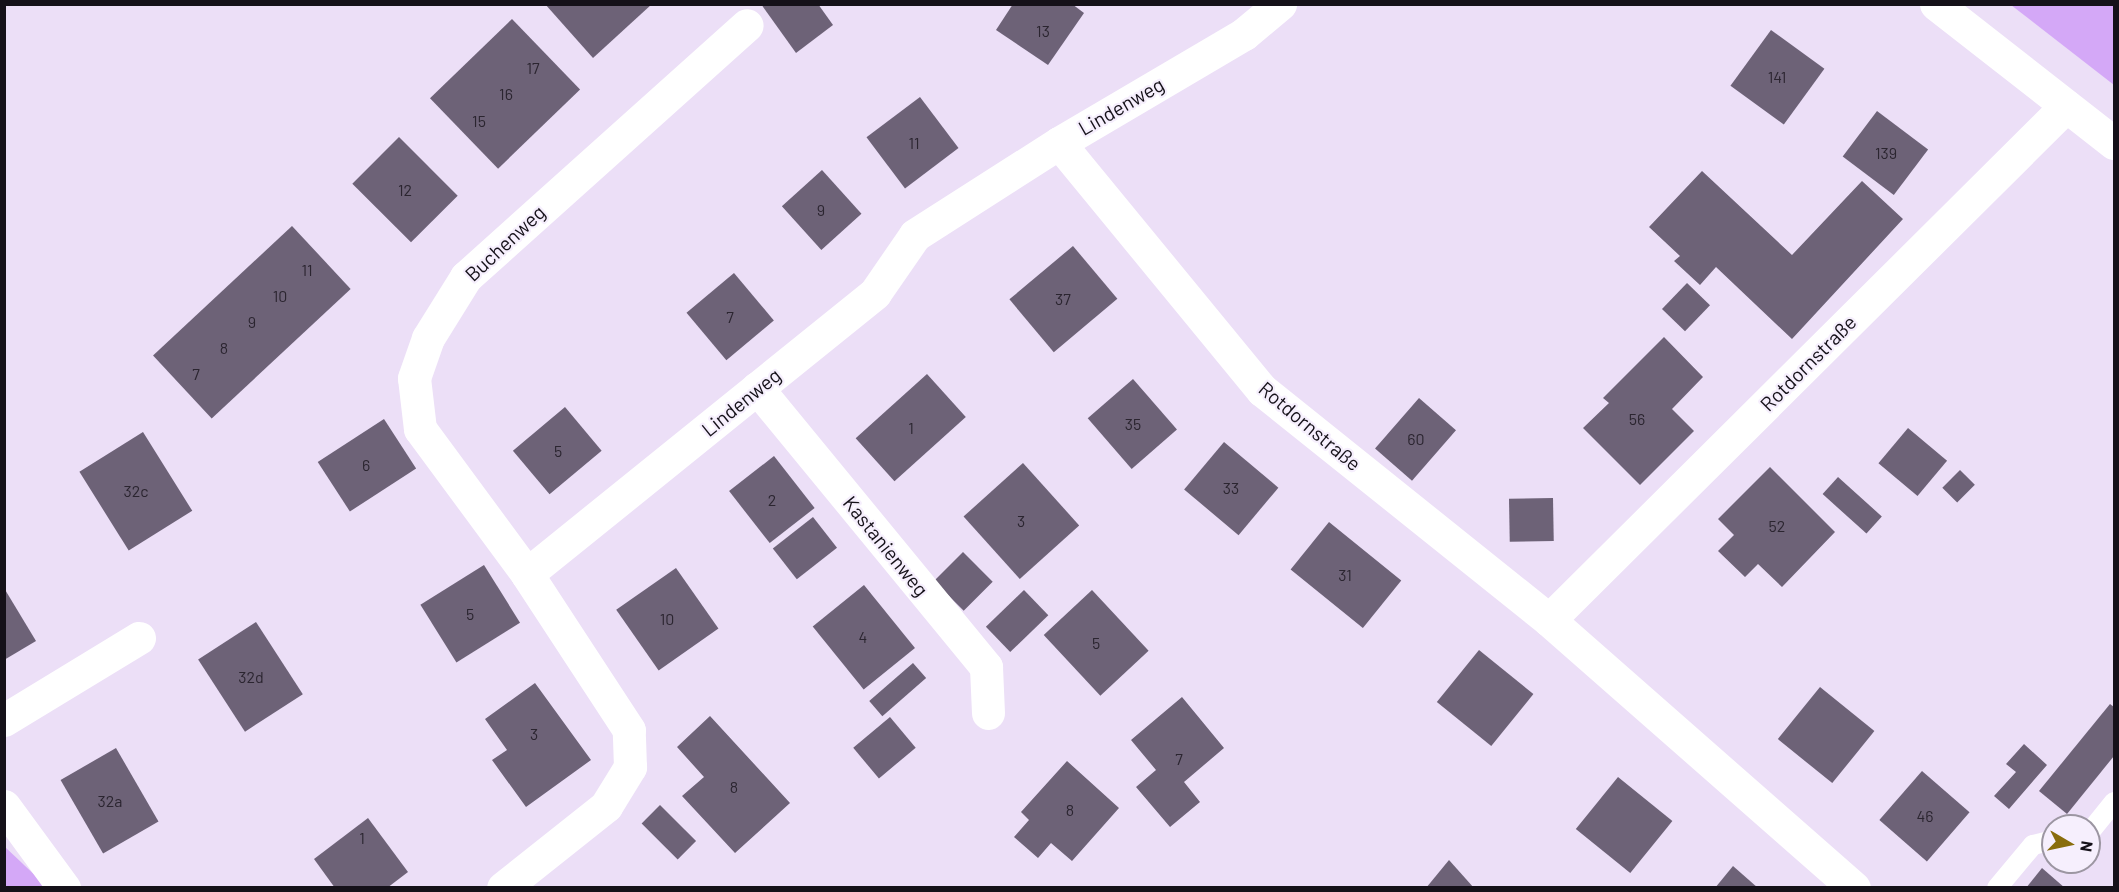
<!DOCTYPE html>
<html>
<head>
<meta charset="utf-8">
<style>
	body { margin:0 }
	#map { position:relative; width:2119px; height:892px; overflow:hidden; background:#ecdff7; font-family:Barlow,sans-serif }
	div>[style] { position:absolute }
	.green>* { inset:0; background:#d4a8f7 }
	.building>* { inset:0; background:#6d6277; transform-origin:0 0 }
	.service>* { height:20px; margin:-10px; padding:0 10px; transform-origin:10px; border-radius:10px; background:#fff }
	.minor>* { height:33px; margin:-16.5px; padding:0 16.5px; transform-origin:16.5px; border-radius:16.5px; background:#fff }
	.secondary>* { height:33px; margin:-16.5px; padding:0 16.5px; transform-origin:16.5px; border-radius:16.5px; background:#fff }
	span { translate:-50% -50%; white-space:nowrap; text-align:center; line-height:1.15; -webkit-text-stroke:4.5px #f6effd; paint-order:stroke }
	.number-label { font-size:16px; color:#2b2530 }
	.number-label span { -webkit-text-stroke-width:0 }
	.street-label { font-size:20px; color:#151119 }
	.frame { position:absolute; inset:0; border:6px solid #151119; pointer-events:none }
	.north { position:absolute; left:2041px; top:814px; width:60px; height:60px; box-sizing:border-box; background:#f6effd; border:2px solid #9c96a2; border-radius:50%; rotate:99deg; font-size:16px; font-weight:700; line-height:24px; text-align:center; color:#151119 }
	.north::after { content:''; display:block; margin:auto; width:21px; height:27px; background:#896d0c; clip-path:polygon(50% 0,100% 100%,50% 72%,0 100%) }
</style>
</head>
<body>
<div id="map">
	<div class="green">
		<i style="clip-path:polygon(2011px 5px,2114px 5px,2114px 85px)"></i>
		<i style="clip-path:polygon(4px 846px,41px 881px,46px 887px,5px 887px)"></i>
	</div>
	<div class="building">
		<i style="clip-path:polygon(545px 4px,652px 4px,593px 58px)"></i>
		<i style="clip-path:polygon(761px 4px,818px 4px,833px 25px,796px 53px)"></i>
		<i style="clip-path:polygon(1013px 4px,1072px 4px,1084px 13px,1048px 65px,996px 30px)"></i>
		<i style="left:512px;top:19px;width:98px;height:114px;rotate:46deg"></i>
		<i style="left:1771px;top:30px;width:66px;height:69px;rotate:36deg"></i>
		<i style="left:920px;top:97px;width:64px;height:67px;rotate:53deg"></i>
		<i style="left:1877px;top:111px;width:64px;height:57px;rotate:37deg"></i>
		<i style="left:399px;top:137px;width:83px;height:66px;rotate:45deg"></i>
		<i style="left:822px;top:170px;width:59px;height:54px;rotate:48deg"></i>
		<i style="clip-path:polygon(1702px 171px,1792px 255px,1862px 181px,1903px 219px,1792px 339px,1716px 267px,1700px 285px,1674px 261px,1680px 256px,1649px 227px)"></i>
		<i style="left:292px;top:226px;width:86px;height:190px;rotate:47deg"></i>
		<i style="left:1073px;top:246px;width:69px;height:83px;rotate:50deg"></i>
		<i style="left:734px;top:273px;width:62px;height:62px;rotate:50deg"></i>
		<i style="left:1687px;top:283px;width:32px;height:36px;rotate:44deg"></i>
		<i style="clip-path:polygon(1664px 337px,1703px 377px,1672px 409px,1694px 431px,1640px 485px,1583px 428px,1609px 403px,1603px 398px)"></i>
		<i style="left:927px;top:374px;width:58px;height:96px;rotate:48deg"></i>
		<i style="left:1133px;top:379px;width:67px;height:60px;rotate:49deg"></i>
		<i style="left:1419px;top:398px;width:49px;height:67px;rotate:41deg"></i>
		<i style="left:565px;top:407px;width:57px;height:68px;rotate:50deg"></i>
		<i style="left:384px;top:419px;width:59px;height:79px;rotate:57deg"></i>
		<i style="left:1908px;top:428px;width:51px;height:46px;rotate:40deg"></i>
		<i style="left:143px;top:432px;width:93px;height:75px;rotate:58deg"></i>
		<i style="left:1224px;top:442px;width:71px;height:62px;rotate:40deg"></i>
		<i style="left:774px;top:456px;width:66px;height:57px;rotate:52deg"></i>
		<i style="left:1023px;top:463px;width:84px;height:80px;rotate:48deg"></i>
		<i style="clip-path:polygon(1770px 467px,1835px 532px,1782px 587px,1758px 564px,1745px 577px,1718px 551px,1734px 535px,1718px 519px)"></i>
		<i style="left:1960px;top:470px;width:21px;height:25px;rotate:45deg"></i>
		<i style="left:1838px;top:477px;width:59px;height:23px;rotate:42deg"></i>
		<i style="left:1553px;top:498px;width:43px;height:44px;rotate:89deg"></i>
		<i style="left:813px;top:517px;width:39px;height:51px;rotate:52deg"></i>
		<i style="left:1329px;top:522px;width:93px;height:61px;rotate:39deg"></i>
		<i style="left:963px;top:552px;width:42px;height:41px;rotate:45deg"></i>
		<i style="left:484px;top:565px;width:68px;height:75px;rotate:58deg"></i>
		<i style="left:676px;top:568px;width:74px;height:73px;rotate:55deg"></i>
		<i style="left:864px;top:585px;width:81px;height:66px;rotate:51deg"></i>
		<i style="clip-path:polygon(4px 588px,36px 641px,4px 660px)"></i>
		<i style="left:1024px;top:590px;width:35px;height:53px;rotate:46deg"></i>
		<i style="left:1092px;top:590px;width:83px;height:66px;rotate:47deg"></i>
		<i style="left:256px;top:622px;width:86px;height:69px;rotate:57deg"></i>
		<i style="left:1479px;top:650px;width:70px;height:67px;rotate:39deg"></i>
		<i style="left:913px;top:663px;width:20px;height:58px;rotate:49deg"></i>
		<i style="clip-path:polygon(535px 683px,591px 760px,526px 807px,492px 760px,507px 750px,485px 719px)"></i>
		<i style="left:1820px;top:687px;width:70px;height:67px;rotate:39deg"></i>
		<i style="clip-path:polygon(1182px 697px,1224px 748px,1184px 782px,1200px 802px,1170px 827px,1136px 787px,1156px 770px,1131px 740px)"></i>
		<i style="clip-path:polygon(2110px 704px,2114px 707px,2114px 756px,2067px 814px,2039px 791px)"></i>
		<i style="clip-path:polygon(710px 716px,790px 803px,735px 853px,682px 796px,704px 777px,677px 747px)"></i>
		<i style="left:890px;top:717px;width:40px;height:48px;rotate:50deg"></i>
		<i style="clip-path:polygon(2024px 744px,2047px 765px,2009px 809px,1994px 796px,2016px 772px,2006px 764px)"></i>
		<i style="left:116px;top:748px;width:85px;height:64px;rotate:60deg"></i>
		<i style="clip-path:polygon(1067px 761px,1119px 808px,1072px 861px,1051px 843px,1038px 858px,1014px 837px,1029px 820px,1021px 812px)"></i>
		<i style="left:1922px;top:771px;width:63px;height:65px;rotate:41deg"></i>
		<i style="left:1618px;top:777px;width:70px;height:67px;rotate:39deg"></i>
		<i style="left:660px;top:805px;width:51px;height:26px;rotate:45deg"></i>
		<i style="clip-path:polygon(368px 818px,408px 872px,387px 888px,335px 888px,314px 859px)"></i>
		<i style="clip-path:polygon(1449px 860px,1474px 888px,1426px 888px)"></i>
		<i style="clip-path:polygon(1733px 866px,1758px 888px,1715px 888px)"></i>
		<i style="clip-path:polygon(2042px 868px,2065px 888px,2026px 888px)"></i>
	</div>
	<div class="service">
		<i style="left:2089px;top:833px;width:40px;rotate:-51deg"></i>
		<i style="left:1997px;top:888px;width:56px;rotate:-50.1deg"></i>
		<i style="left:2033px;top:845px;width:21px;rotate:-14deg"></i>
	</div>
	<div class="minor">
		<i style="left:1059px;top:143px;width:320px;rotate:50.6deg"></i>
		<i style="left:1262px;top:390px;width:368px;rotate:38.7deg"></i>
		<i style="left:1549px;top:620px;width:406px;rotate:41.3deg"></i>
		<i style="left:757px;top:388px;width:361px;rotate:50.6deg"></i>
		<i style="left:986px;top:667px;width:46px;rotate:87.5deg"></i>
		<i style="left:527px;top:574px;width:180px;rotate:-126.4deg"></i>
		<i style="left:420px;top:429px;width:51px;rotate:-96.7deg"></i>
		<i style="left:414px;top:378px;width:42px;rotate:-70.7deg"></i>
		<i style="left:428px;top:338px;width:72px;rotate:-58.1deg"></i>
		<i style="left:466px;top:277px;width:377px;rotate:-41.9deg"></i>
		<i style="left:1549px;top:620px;width:729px;rotate:-44.83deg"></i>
		<i style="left:4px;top:720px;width:158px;rotate:-31.3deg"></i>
		<i style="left:4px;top:806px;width:102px;rotate:53.8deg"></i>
		<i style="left:503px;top:888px;width:132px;rotate:-38.5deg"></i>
		<i style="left:606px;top:806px;width:46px;rotate:-58.4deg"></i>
		<i style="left:630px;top:767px;width:37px;rotate:-92deg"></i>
		<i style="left:629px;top:730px;width:186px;rotate:-123.2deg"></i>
		<i style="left:527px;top:574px;width:447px;rotate:-38.9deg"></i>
		<i style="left:875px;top:293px;width:70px;rotate:-55.4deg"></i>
		<i style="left:915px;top:235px;width:171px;rotate:-32.6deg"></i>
		<i style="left:1059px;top:143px;width:215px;rotate:-30.5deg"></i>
		<i style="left:1244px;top:34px;width:47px;rotate:-39.8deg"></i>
	</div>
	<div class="secondary">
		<i style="left:1936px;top:4px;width:226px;rotate:38deg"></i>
	</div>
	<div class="number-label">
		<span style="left:1043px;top:31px">13</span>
		<span style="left:533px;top:68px">17</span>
		<span style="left:1777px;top:77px">141</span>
		<span style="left:506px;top:94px">16</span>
		<span style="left:479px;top:121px">15</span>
		<span style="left:914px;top:143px">11</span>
		<span style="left:1886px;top:153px">139</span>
		<span style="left:405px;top:190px">12</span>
		<span style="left:821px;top:210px">9</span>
		<span style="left:307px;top:270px">11</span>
		<span style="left:280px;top:296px">10</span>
		<span style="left:1063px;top:299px">37</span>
		<span style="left:730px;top:317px">7</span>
		<span style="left:252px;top:322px">9</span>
		<span style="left:224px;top:348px">8</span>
		<span style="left:196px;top:374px">7</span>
		<span style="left:1637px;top:419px">56</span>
		<span style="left:1133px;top:424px">35</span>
		<span style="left:911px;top:428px">1</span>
		<span style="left:1416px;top:439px">60</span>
		<span style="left:558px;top:451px">5</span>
		<span style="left:366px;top:465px">6</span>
		<span style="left:1231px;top:488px">33</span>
		<span style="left:136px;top:491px">32c</span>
		<span style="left:772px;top:500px">2</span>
		<span style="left:1021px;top:521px">3</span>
		<span style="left:1777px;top:526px">52</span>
		<span style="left:1345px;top:575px">31</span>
		<span style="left:470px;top:614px">5</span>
		<span style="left:667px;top:619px">10</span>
		<span style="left:863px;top:637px">4</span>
		<span style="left:1096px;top:643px">5</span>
		<span style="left:251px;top:677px">32d</span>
		<span style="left:534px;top:734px">3</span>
		<span style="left:1179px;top:759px">7</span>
		<span style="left:734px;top:787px">8</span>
		<span style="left:110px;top:801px">32a</span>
		<span style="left:1070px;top:810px">8</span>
		<span style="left:1925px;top:816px">46</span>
		<span style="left:362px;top:838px">1</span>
	</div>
	<div class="street-label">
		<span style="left:1121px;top:106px;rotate:-30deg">Lindenweg</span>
		<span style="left:505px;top:243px;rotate:-43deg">Buchenweg</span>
		<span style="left:1808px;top:363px;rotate:-45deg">Rotdornstraße</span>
		<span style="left:741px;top:402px;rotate:-39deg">Lindenweg</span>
		<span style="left:1310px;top:426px;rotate:40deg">Rotdornstraße</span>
		<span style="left:886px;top:546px;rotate:51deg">Kastanienweg</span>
	</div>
	<div class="frame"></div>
	<div class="north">N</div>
</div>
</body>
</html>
